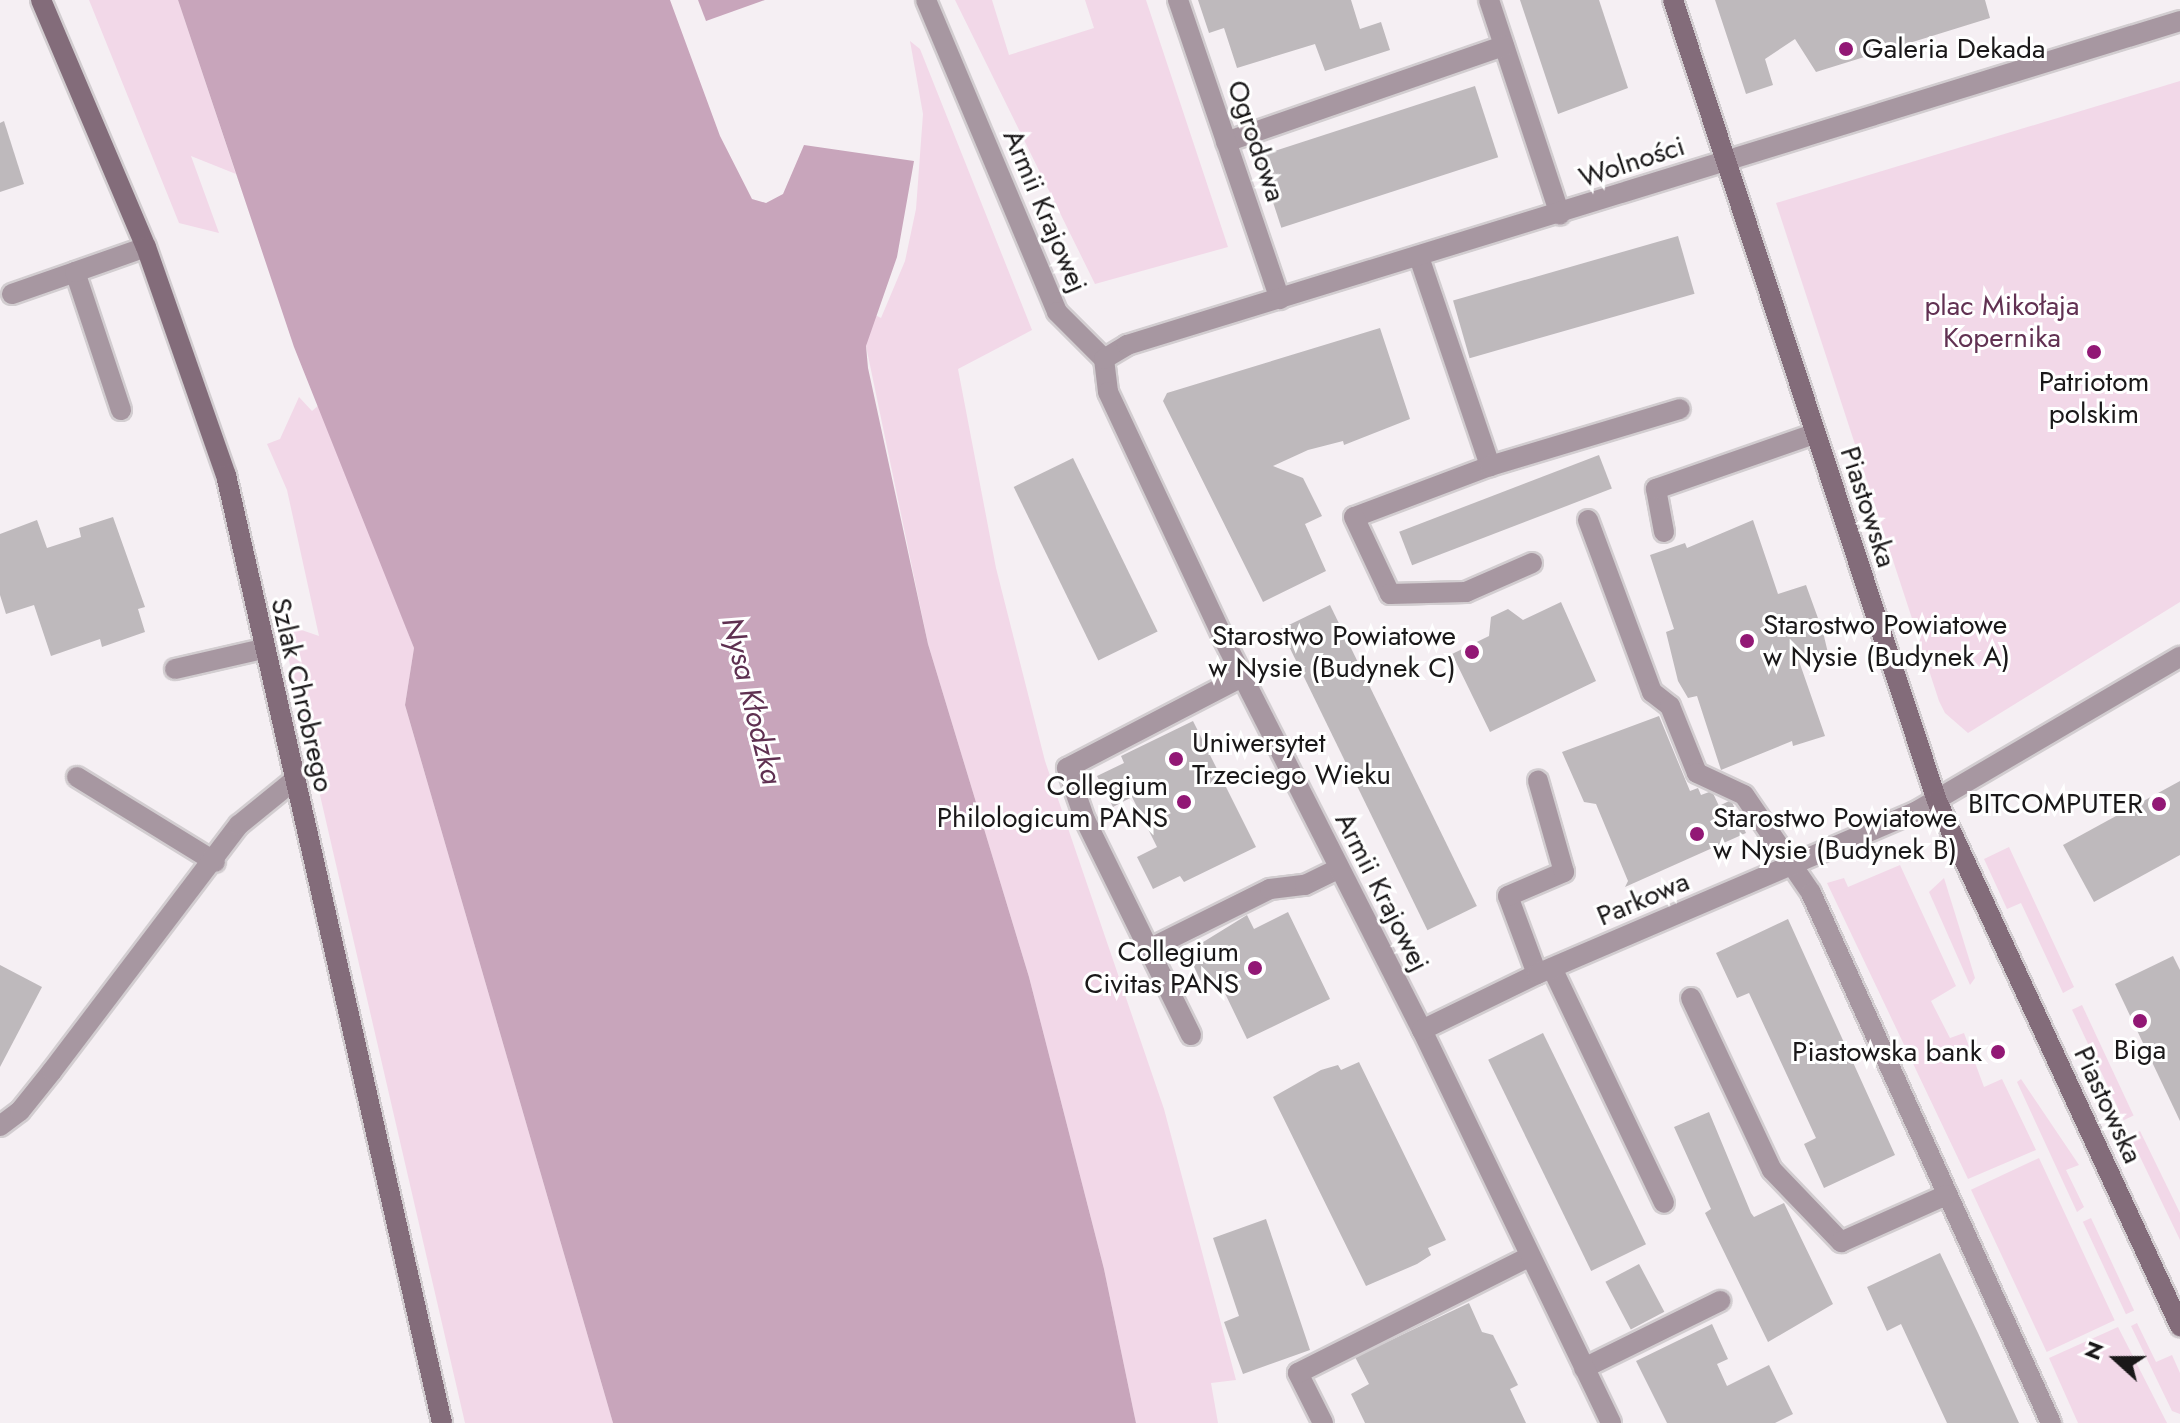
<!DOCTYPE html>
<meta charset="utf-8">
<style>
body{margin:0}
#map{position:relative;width:2180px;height:1423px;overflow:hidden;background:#f5eff3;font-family:Jost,sans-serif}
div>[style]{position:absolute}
.green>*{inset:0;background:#f2d8e8;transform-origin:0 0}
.water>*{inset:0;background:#c8a5bb}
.building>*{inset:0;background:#beb9bc;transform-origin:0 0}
.roads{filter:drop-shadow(2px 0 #d2cdd0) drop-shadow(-2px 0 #d2cdd0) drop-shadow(0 2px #d2cdd0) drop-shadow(0 -2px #d2cdd0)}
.lane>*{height:20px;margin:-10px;padding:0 10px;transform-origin:10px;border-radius:10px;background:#a797a1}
.street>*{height:20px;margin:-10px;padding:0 10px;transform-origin:10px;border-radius:10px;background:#a797a1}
.secondary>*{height:20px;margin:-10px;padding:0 10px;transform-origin:10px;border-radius:10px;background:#836c7a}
.dots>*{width:22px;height:22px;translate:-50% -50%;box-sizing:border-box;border:4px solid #fff;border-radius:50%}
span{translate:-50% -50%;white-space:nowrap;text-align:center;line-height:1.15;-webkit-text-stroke:6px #fff;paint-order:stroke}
.poi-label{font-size:28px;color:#1a1819}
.left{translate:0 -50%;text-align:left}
.right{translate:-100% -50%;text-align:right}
.street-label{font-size:28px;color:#1a1819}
.park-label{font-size:28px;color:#613152}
.water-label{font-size:30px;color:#5f3051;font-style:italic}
.north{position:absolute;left:2076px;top:1319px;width:80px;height:80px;-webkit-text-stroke:6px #fff;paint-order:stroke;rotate:291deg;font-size:22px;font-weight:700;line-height:32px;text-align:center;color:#1a1819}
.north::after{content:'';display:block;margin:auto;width:28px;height:36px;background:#1a1819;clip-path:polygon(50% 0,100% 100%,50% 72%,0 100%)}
</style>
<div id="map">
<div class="green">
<i style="clip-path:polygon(89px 0,178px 0,236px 174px,191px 156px,219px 233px,179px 223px)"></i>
<i style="clip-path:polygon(955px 0,992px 0,1009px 55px,1094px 28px,1085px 0,1146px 0,1228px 247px,1095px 284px)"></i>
<i style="clip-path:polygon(910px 41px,920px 49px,1032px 330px,958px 369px,996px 568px,1045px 761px,1164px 1109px,1236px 1380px,1211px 1383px,1218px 1423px,1136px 1423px,1104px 1269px,1029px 977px,928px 644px,866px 346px,873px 314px,881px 318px,905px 261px,916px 209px,923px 114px)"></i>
<i style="clip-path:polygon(2180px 81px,2180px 602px,1968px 733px,1945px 713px,1939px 701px,1776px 203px)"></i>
<i style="clip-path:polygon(299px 397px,312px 411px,320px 404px,414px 648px,405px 705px,613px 1423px,465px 1423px,289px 661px,290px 626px,319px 636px,287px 490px,267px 444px,280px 439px)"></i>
<i style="clip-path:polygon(2009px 847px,2074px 987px,2063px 993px,2021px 903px,2007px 909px,1984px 859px)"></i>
<i style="clip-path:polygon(1900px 865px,1956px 986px,1931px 1001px,1950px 1038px,1964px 1033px,1984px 1087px,2002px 1079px,2036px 1150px,1968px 1179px,1827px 883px,1844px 878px,1848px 887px)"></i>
<i style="clip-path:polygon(1944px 878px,1975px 978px,1970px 985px,1929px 892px)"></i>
<i style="left:2082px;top:1005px;width:122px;height:11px;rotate:65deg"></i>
<i style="clip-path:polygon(2021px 1079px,2079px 1165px,2066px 1170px,2084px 1207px,2077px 1212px,2017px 1082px)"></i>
<i style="clip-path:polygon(2140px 1131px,2180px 1213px,2180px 1240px,2130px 1136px)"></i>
<i style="left:2039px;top:1158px;width:179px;height:75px;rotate:65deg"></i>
<i style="left:2091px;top:1218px;width:102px;height:9px;rotate:65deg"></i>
<i style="clip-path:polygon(2137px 1323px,2156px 1362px,2172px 1355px,2180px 1373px,2180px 1414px,2172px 1411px,2131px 1326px)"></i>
<i style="clip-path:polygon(2118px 1327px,2167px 1423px,2078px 1423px,2049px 1358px)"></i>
</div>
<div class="water">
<i style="clip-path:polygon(178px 0,670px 0,720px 136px,752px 199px,766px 203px,783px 194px,804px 145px,914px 161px,897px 257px,866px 346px,868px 368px,928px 644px,1029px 977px,1104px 1269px,1136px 1423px,613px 1423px,405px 705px,414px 648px,294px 347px)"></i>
<i style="clip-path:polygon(698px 0,765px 0,706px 21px)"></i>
</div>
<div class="building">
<i style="clip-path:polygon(1198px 0,1351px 0,1360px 29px,1381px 22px,1390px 50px,1325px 71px,1315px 44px,1237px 68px,1224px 28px,1209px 33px)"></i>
<i style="clip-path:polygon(1520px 0,1599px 0,1628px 88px,1558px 114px)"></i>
<i style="clip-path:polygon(1715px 0,1985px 0,1990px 18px,1816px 72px,1795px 39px,1765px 59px,1773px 85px,1746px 94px)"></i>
<i style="left:1475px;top:86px;width:75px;height:228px;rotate:72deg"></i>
<i style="clip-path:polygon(4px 121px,24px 184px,0 192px,0 123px)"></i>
<i style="left:1678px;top:236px;width:60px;height:234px;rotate:74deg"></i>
<i style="clip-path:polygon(1380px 328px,1410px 419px,1344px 445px,1343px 441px,1308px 450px,1273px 466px,1303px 478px,1322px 516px,1305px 524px,1326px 571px,1263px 602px,1163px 401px,1167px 393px)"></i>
<i style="left:1599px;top:455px;width:36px;height:214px;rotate:69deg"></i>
<i style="left:1073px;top:458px;width:193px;height:66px;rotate:64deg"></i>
<i style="clip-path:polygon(113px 517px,145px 607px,138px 609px,145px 632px,102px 647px,100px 639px,51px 656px,34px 605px,6px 614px,0 595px,0 534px,37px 520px,47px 548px,81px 537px,79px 528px)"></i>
<i style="clip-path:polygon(1753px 520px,1778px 594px,1806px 585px,1823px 632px,1828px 653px,1799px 661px,1825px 736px,1793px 746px,1792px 741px,1721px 770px,1697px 696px,1688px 698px,1678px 681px,1666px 632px,1674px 629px,1650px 555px,1685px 543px,1687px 548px)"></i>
<i style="clip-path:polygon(1561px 602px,1596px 681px,1490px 732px,1452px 654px,1489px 636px,1491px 617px,1508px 609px,1523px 620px)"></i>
<i style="left:1330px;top:605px;width:335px;height:55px;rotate:64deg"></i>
<i style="clip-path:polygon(1659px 716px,1690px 791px,1698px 788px,1701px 795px,1712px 791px,1719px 806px,1731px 800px,1746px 833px,1625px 887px,1628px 881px,1596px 804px,1584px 802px,1562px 752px)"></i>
<i style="clip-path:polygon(1193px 721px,1256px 847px,1184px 882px,1180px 876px,1153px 889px,1137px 857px,1157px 847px,1132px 797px,1113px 807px,1097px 776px,1124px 763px,1121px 756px)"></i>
<i style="clip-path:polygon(2180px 781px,2180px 855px,2094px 902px,2063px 845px)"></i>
<i style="clip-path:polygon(1288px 912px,1330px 999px,1247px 1039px,1220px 983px,1205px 990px,1187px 952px,1247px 915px,1254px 929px)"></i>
<i style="clip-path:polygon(1788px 919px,1895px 1155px,1824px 1188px,1804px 1144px,1816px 1138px,1749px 993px,1737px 998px,1716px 953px)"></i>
<i style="clip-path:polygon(2173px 956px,2180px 970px,2180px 1121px,2115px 984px)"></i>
<i style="clip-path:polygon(0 965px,42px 987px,0 1067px)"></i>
<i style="left:1543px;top:1033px;width:235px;height:61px;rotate:64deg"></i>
<i style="clip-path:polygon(1359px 1062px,1446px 1240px,1428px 1248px,1431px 1255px,1417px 1264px,1366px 1286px,1273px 1097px,1321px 1070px,1338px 1065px,1341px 1070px)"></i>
<i style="clip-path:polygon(1709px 1112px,1751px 1213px,1754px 1217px,1784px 1203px,1833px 1304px,1768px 1342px,1705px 1213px,1711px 1209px,1674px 1127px)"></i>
<i style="clip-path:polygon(1266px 1219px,1310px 1350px,1243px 1374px,1224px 1322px,1239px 1316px,1213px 1238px)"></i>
<i style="clip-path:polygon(1940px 1253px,1978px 1333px,2019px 1423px,1947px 1423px,1901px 1324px,1887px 1331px,1867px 1287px)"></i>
<i style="left:1639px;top:1264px;width:54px;height:38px;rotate:62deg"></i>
<i style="clip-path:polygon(1469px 1303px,1482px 1332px,1493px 1335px,1518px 1385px,1510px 1389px,1526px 1423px,1365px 1423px,1351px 1394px,1369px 1384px,1355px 1357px)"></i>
<i style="clip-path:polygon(1712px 1324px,1728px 1359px,1717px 1364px,1727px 1386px,1769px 1365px,1793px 1414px,1775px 1423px,1667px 1423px,1636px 1361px)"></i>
</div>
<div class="roads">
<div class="lane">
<i style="left:1489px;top:0;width:226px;rotate:71.7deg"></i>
<i style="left:1226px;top:142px;width:294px;rotate:-19.1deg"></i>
<i style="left:1419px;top:257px;width:221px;rotate:71.2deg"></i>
<i style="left:1490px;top:466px;width:145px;rotate:159.4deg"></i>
<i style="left:1354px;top:517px;width:85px;rotate:64.9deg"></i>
<i style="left:1390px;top:594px;width:76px;rotate:-1.5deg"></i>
<i style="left:1466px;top:592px;width:72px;rotate:-23.7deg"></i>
<i style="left:12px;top:294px;width:67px;rotate:-19.2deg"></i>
<i style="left:121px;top:410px;width:145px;rotate:-108.4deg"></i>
<i style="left:75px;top:272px;width:75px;rotate:-19.4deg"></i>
<i style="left:1490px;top:466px;width:198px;rotate:-16.7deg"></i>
<i style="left:1588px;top:520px;width:184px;rotate:69.6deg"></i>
<i style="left:1652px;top:692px;width:23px;rotate:38deg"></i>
<i style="left:1670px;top:706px;width:72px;rotate:68.1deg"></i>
<i style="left:1697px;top:773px;width:52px;rotate:25.1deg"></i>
<i style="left:1744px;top:795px;width:119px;rotate:55.6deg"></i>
<i style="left:1811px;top:893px;width:582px;rotate:65.64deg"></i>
<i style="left:1664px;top:532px;width:44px;rotate:-100.5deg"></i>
<i style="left:1656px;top:489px;width:167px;rotate:-19.2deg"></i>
<i style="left:175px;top:669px;width:90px;rotate:-12.8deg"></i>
<i style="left:77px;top:777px;width:162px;rotate:31.6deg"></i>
<i style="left:1149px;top:949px;width:135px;rotate:-26.4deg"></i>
<i style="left:1270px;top:889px;width:35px;rotate:-7deg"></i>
<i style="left:1305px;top:885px;width:37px;rotate:-26deg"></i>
<i style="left:1552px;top:968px;width:260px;rotate:64.5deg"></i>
<i style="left:1537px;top:974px;width:83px;rotate:-110.4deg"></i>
<i style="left:1508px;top:896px;width:61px;rotate:-23.2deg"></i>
<i style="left:1564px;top:872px;width:95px;rotate:-105.9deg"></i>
<i style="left:1691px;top:998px;width:190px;rotate:64.8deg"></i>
<i style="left:1772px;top:1170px;width:100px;rotate:46.2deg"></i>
<i style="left:1841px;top:1242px;width:115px;rotate:-24.1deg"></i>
<i style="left:1191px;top:1035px;width:240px;rotate:-116.2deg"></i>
<i style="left:1085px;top:820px;width:55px;rotate:-109.1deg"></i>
<i style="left:1067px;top:768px;width:197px;rotate:-27.5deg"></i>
<i style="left:0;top:1126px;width:25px;rotate:-37deg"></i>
<i style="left:20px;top:1111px;width:51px;rotate:-51.3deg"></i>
<i style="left:52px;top:1071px;width:309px;rotate:-52.8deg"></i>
<i style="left:239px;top:825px;width:70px;rotate:-39.2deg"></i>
<i style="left:1584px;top:1368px;width:152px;rotate:-26.2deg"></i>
<i style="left:1323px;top:1423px;width:56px;rotate:-116.6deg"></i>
<i style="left:1298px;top:1373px;width:258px;rotate:-26.7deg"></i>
</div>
<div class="street">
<i style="left:926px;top:0;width:338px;rotate:67.2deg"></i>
<i style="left:1057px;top:312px;width:66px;rotate:45deg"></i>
<i style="left:1104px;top:359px;width:33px;rotate:83deg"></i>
<i style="left:1108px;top:392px;width:272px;rotate:64.9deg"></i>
<i style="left:1223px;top:638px;width:440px;rotate:63.1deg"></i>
<i style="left:1422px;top:1030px;width:436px;rotate:64.3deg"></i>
<i style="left:1178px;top:0;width:316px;rotate:71.2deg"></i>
<i style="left:1104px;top:359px;width:27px;rotate:-31deg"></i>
<i style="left:1127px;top:345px;width:1102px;rotate:-17.1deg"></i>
<i style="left:1422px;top:1030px;width:128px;rotate:-26deg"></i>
<i style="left:1537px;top:974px;width:413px;rotate:-23.2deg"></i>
<i style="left:1917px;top:811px;width:305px;rotate:-30.4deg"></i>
</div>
<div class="secondary">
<i style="left:41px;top:0;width:268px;rotate:67deg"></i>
<i style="left:146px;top:247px;width:242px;rotate:70.7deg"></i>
<i style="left:226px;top:475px;width:972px;rotate:77.16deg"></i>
<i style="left:1673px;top:0;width:843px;rotate:71.76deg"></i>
<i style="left:1937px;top:801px;width:579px;rotate:65.16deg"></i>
</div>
</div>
<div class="dots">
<i style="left:1846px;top:49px;background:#921875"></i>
<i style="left:2094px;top:352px;background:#921875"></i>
<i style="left:1747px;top:641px;background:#921875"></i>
<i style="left:1472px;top:652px;background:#921875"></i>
<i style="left:1176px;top:759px;background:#921875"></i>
<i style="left:1184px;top:802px;background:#921875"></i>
<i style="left:2159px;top:804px;background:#921875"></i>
<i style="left:1697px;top:834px;background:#921875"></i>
<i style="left:1255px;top:968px;background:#921875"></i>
<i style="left:2140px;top:1021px;background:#921875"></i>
<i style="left:1998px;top:1052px;background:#921875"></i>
</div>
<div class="poi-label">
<span class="left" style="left:1862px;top:49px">Galeria Dekada</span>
<span style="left:2094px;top:398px">Patriotom<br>polskim</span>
<span class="left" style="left:1763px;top:641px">Starostwo Powiatowe<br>w Nysie (Budynek A)</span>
<span class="right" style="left:1456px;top:652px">Starostwo Powiatowe<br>w Nysie (Budynek C)</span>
<span class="left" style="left:1192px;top:759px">Uniwersytet<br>Trzeciego Wieku</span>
<span class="right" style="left:1168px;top:802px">Collegium<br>Philologicum PANS</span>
<span class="right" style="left:2143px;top:804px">BITCOMPUTER</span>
<span class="left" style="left:1713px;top:834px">Starostwo Powiatowe<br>w Nysie (Budynek B)</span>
<span class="right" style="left:1239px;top:968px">Collegium<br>Civitas PANS</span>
<span style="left:2140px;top:1050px">Biga</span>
<span class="right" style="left:1982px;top:1052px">Piastowska bank</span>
</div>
<div class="street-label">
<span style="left:1256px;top:141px;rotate:71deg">Ogrodowa</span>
<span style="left:1632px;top:162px;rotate:-18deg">Wolności</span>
<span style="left:1045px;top:211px;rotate:67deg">Armii Krajowej</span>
<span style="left:1868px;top:507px;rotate:72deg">Piastowska</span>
<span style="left:302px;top:695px;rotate:77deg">Szlak Chrobrego</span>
<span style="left:1382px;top:892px;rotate:63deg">Armii Krajowej</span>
<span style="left:1643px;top:899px;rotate:-23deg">Parkowa</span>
<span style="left:2108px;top:1105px;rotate:65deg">Piastowska</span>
</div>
<div class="park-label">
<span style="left:2002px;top:322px">plac Mikołaja<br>Kopernika</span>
</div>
<div class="water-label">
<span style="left:752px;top:701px;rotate:76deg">Nysa Kłodzka</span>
</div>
<div class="north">N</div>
</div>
